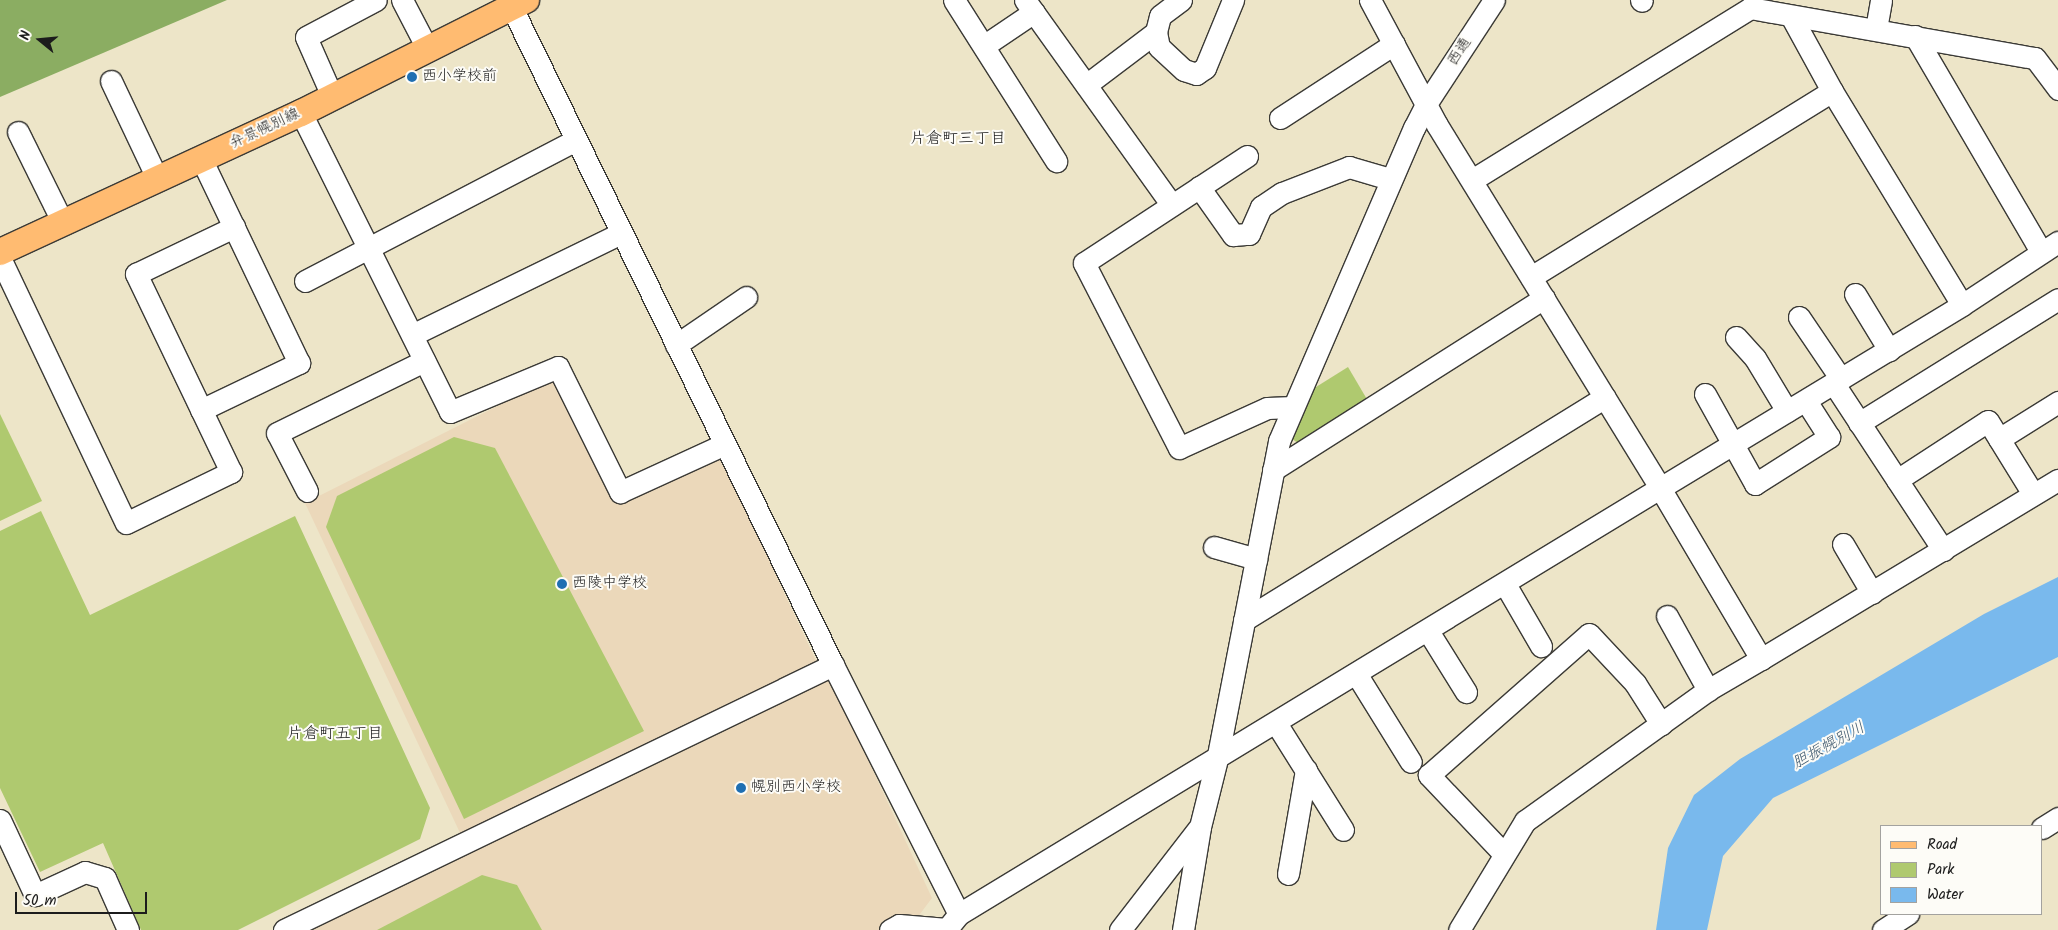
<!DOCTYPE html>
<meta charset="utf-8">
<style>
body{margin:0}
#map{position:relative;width:2058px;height:930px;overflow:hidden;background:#ede5c8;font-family:Kalam,"Klee One",sans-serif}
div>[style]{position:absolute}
.built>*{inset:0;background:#ebd8ba}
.green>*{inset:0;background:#afc96f}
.forest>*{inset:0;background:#8bad62}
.water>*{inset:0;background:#79b9ed}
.roads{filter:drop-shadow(1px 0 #3b3a36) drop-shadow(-1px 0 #3b3a36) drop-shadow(0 1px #3b3a36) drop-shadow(0 -1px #3b3a36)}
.minor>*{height:21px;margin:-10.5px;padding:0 10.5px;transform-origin:10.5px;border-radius:10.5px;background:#fff}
.major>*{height:26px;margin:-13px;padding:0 13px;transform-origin:13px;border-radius:13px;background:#ffbb71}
.dots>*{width:14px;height:14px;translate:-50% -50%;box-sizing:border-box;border:2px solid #fdfcf7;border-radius:50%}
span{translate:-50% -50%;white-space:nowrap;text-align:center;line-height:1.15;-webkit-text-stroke:4px #fdfcf7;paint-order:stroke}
.street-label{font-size:15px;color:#1c1c1c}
.poi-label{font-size:15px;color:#1c1c1c}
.left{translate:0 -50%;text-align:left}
.neighbourhood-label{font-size:16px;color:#1c1c1c}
.water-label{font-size:16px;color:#415b70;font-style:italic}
.legend{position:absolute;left:1880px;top:825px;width:162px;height:90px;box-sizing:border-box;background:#fdfcf7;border:1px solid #a3a29f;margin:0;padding:6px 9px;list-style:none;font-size:15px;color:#1c1c1c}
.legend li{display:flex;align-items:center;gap:10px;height:25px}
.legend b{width:25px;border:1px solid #a3a29f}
.north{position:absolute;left:15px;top:15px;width:50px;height:50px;-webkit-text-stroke:4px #fdfcf7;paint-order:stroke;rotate:287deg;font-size:14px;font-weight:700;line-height:20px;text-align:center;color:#1c1c1c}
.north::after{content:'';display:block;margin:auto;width:18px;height:22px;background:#1c1c1c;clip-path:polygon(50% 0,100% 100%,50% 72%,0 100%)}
.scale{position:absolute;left:15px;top:892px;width:132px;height:22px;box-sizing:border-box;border:2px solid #1c1c1c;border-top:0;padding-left:6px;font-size:15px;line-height:18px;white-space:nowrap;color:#1c1c1c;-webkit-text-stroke:4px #fdfcf7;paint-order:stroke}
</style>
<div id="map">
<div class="built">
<i style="clip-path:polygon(553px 378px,620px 505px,719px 453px,817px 663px,461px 835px,305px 503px)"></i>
<i style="clip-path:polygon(830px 678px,932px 898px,908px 930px,307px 930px)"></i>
</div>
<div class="green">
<i style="clip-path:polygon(1348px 367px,1368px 401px,1298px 443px,1292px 439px,1308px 392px)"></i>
<i style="clip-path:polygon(0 414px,42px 501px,0 521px)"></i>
<i style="clip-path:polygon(454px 437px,495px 448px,644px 731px,464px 819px,326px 527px,337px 496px)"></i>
<i style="clip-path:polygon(41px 511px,90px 615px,295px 516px,430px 808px,420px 839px,238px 930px,141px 930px,103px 843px,40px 872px,0 788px,0 531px)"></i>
<i style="clip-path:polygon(482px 875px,517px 885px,542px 930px,377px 930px)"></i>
</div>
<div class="forest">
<i style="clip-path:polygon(0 0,227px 0,0 97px)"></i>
</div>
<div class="water">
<i style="clip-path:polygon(2058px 577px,2058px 657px,1773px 798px,1723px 856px,1707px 930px,1656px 930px,1668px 848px,1694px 795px,1740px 759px,1984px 614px)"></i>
</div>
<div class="roads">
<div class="minor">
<i style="left:402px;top:0;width:54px;rotate:62.5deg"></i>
<i style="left:954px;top:0;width:191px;rotate:57.6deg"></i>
<i style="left:1025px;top:0;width:252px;rotate:54.4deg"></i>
<i style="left:1181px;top:0;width:26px;rotate:143deg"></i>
<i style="left:1160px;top:16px;width:16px;rotate:104deg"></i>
<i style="left:1156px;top:32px;width:15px;rotate:79deg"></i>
<i style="left:1159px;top:47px;width:34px;rotate:43deg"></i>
<i style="left:1184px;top:70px;width:13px;rotate:18deg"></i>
<i style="left:1196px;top:74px;width:11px;rotate:-34deg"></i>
<i style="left:1205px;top:68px;width:74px;rotate:-67.6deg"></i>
<i style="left:1370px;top:0;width:142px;rotate:61.8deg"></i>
<i style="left:1437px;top:125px;width:426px;rotate:58.4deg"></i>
<i style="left:1660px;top:488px;width:353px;rotate:-31.2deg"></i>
<i style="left:1962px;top:305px;width:115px;rotate:-33.3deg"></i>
<i style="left:1641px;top:0;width:1px;rotate:45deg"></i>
<i style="left:512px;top:8px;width:731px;rotate:63.96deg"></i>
<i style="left:833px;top:665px;width:279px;rotate:63.2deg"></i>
<i style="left:1791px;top:16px;width:85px;rotate:61.3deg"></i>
<i style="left:1832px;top:91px;width:250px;rotate:58.7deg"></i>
<i style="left:1876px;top:29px;width:29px;rotate:-80deg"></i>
<i style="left:1915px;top:36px;width:250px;rotate:59.7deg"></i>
<i style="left:985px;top:45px;width:59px;rotate:-34deg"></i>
<i style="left:111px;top:81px;width:107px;rotate:64.6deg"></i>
<i style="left:1086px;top:85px;width:88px;rotate:-37.1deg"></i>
<i style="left:332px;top:96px;width:64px;rotate:-113.8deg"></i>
<i style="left:306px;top:37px;width:79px;rotate:-27.9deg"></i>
<i style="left:301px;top:113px;width:334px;rotate:63.5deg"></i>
<i style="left:450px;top:412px;width:117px;rotate:-22.6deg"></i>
<i style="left:558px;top:367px;width:140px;rotate:63.6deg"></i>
<i style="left:620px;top:492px;width:115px;rotate:-24.6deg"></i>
<i style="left:1280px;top:118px;width:136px;rotate:-33deg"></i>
<i style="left:18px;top:132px;width:102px;rotate:63.7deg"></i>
<i style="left:1247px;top:156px;width:195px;rotate:146.7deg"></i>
<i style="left:1084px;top:263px;width:208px;rotate:62.8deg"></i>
<i style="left:1179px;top:448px;width:97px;rotate:-24.4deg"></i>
<i style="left:1267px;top:408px;width:26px;rotate:-2deg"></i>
<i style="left:1472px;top:180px;width:327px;rotate:-31.7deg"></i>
<i style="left:1750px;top:8px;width:289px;rotate:10deg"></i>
<i style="left:2035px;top:58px;width:39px;rotate:53deg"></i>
<i style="left:1199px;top:187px;width:59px;rotate:54.7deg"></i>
<i style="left:1233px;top:235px;width:16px;rotate:-4deg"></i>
<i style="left:1249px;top:234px;width:30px;rotate:-66deg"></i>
<i style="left:1261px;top:207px;width:25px;rotate:-34deg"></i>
<i style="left:1282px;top:193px;width:72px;rotate:-21.2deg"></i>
<i style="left:1349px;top:167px;width:43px;rotate:16.3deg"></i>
<i style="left:0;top:258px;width:293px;rotate:64.6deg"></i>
<i style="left:126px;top:523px;width:117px;rotate:-25.9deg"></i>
<i style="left:231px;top:472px;width:220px;rotate:-115.6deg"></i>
<i style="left:136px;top:274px;width:109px;rotate:-25.6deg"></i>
<i style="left:1531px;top:277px;width:354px;rotate:-31.7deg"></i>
<i style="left:305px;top:281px;width:305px;rotate:-27.5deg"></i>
<i style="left:1855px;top:294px;width:66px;rotate:58.7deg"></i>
<i style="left:1799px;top:317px;width:75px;rotate:55.9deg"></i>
<i style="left:412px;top:335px;width:233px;rotate:-26deg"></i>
<i style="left:1736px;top:337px;width:28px;rotate:48deg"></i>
<i style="left:1755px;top:358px;width:62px;rotate:58.9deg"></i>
<i style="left:676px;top:345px;width:85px;rotate:-34.4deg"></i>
<i style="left:1834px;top:384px;width:199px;rotate:56.7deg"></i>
<i style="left:1705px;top:394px;width:103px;rotate:60.9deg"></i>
<i style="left:1755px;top:484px;width:88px;rotate:-32.4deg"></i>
<i style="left:1829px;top:437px;width:43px;rotate:-122.6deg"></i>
<i style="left:201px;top:410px;width:109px;rotate:-25.6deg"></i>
<i style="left:299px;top:363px;width:227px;rotate:-115.6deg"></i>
<i style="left:1859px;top:423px;width:234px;rotate:-31.9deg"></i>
<i style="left:1999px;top:439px;width:70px;rotate:-32.1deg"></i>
<i style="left:1273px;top:470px;width:321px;rotate:-32.4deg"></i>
<i style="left:1897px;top:480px;width:108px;rotate:-33deg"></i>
<i style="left:1988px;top:421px;width:86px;rotate:58.3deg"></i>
<i style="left:307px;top:491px;width:65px;rotate:-117.3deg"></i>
<i style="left:277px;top:433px;width:164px;rotate:-26.1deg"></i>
<i style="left:1843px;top:544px;width:57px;rotate:59.4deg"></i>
<i style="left:1214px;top:547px;width:44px;rotate:15.9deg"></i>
<i style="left:1505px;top:584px;width:72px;rotate:59.9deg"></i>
<i style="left:1667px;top:616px;width:85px;rotate:61deg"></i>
<i style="left:1244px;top:620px;width:424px;rotate:-31.7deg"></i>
<i style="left:1428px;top:631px;width:72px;rotate:58.1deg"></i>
<i style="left:1761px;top:659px;width:347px;rotate:-31.1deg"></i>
<i style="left:1357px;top:675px;width:102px;rotate:58.2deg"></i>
<i style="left:1276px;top:723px;width:126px;rotate:57.9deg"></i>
<i style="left:0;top:820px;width:83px;rotate:65deg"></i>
<i style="left:35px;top:895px;width:55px;rotate:-24.7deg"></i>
<i style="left:85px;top:872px;width:21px;rotate:17deg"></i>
<i style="left:105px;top:878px;width:57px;rotate:66.1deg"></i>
<i style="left:2042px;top:828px;width:19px;rotate:-32deg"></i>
<i style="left:1503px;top:853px;width:108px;rotate:-133.5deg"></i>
<i style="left:1429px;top:775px;width:213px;rotate:-41.4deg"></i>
<i style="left:1589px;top:634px;width:67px;rotate:46.8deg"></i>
<i style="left:1635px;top:683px;width:49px;rotate:57.6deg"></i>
<i style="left:1288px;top:874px;width:106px;rotate:-80.2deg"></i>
<i style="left:284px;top:930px;width:610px;rotate:-25.77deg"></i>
<i style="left:890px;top:930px;width:10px;rotate:-29deg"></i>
<i style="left:899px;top:925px;width:48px;rotate:4.8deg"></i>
<i style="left:946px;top:930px;width:21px;rotate:-51deg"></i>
<i style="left:959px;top:914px;width:820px;rotate:-31.29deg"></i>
<i style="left:1660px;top:488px;width:199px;rotate:59.4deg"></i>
<i style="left:1761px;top:659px;width:61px;rotate:149.7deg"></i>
<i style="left:1708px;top:690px;width:225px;rotate:144.4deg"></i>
<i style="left:1525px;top:821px;width:127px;rotate:121.2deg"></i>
<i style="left:1120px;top:930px;width:128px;rotate:-52.3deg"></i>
<i style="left:1183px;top:930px;width:104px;rotate:-80.6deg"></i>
<i style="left:1200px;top:827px;width:74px;rotate:-76deg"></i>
<i style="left:1218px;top:755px;width:320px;rotate:-79deg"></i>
<i style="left:1279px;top:441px;width:341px;rotate:-66.7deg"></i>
<i style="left:1414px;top:128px;width:27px;rotate:-63deg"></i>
<i style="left:1426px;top:104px;width:124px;rotate:-56.8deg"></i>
<i style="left:1883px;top:930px;width:30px;rotate:-33deg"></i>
</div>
<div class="major">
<i style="left:0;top:252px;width:332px;rotate:-24.8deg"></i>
<i style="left:301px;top:113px;width:252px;rotate:-26.7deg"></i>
</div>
</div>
<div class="dots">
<i style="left:412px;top:77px;background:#1f6fb2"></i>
<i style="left:562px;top:584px;background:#1f6fb2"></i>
<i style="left:741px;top:788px;background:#1f6fb2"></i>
</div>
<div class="street-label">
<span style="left:1460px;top:52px;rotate:-57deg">西通</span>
<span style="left:265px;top:129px;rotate:-25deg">弁景幌別線</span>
</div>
<div class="poi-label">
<span class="left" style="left:422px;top:77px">西小学校前</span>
<span class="left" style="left:572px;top:584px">西陵中学校</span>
<span class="left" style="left:751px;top:788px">幌別西小学校</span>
</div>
<div class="neighbourhood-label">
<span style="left:958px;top:139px">片倉町三丁目</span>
<span style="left:335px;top:734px">片倉町五丁目</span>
</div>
<div class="water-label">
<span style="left:1829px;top:746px;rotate:-29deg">胆振幌別川</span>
</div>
<ul class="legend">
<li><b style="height:6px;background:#ffbb71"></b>Road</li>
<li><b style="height:14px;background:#afc96f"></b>Park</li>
<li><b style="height:14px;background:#79b9ed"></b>Water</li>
</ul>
<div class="north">N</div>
<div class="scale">50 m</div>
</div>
